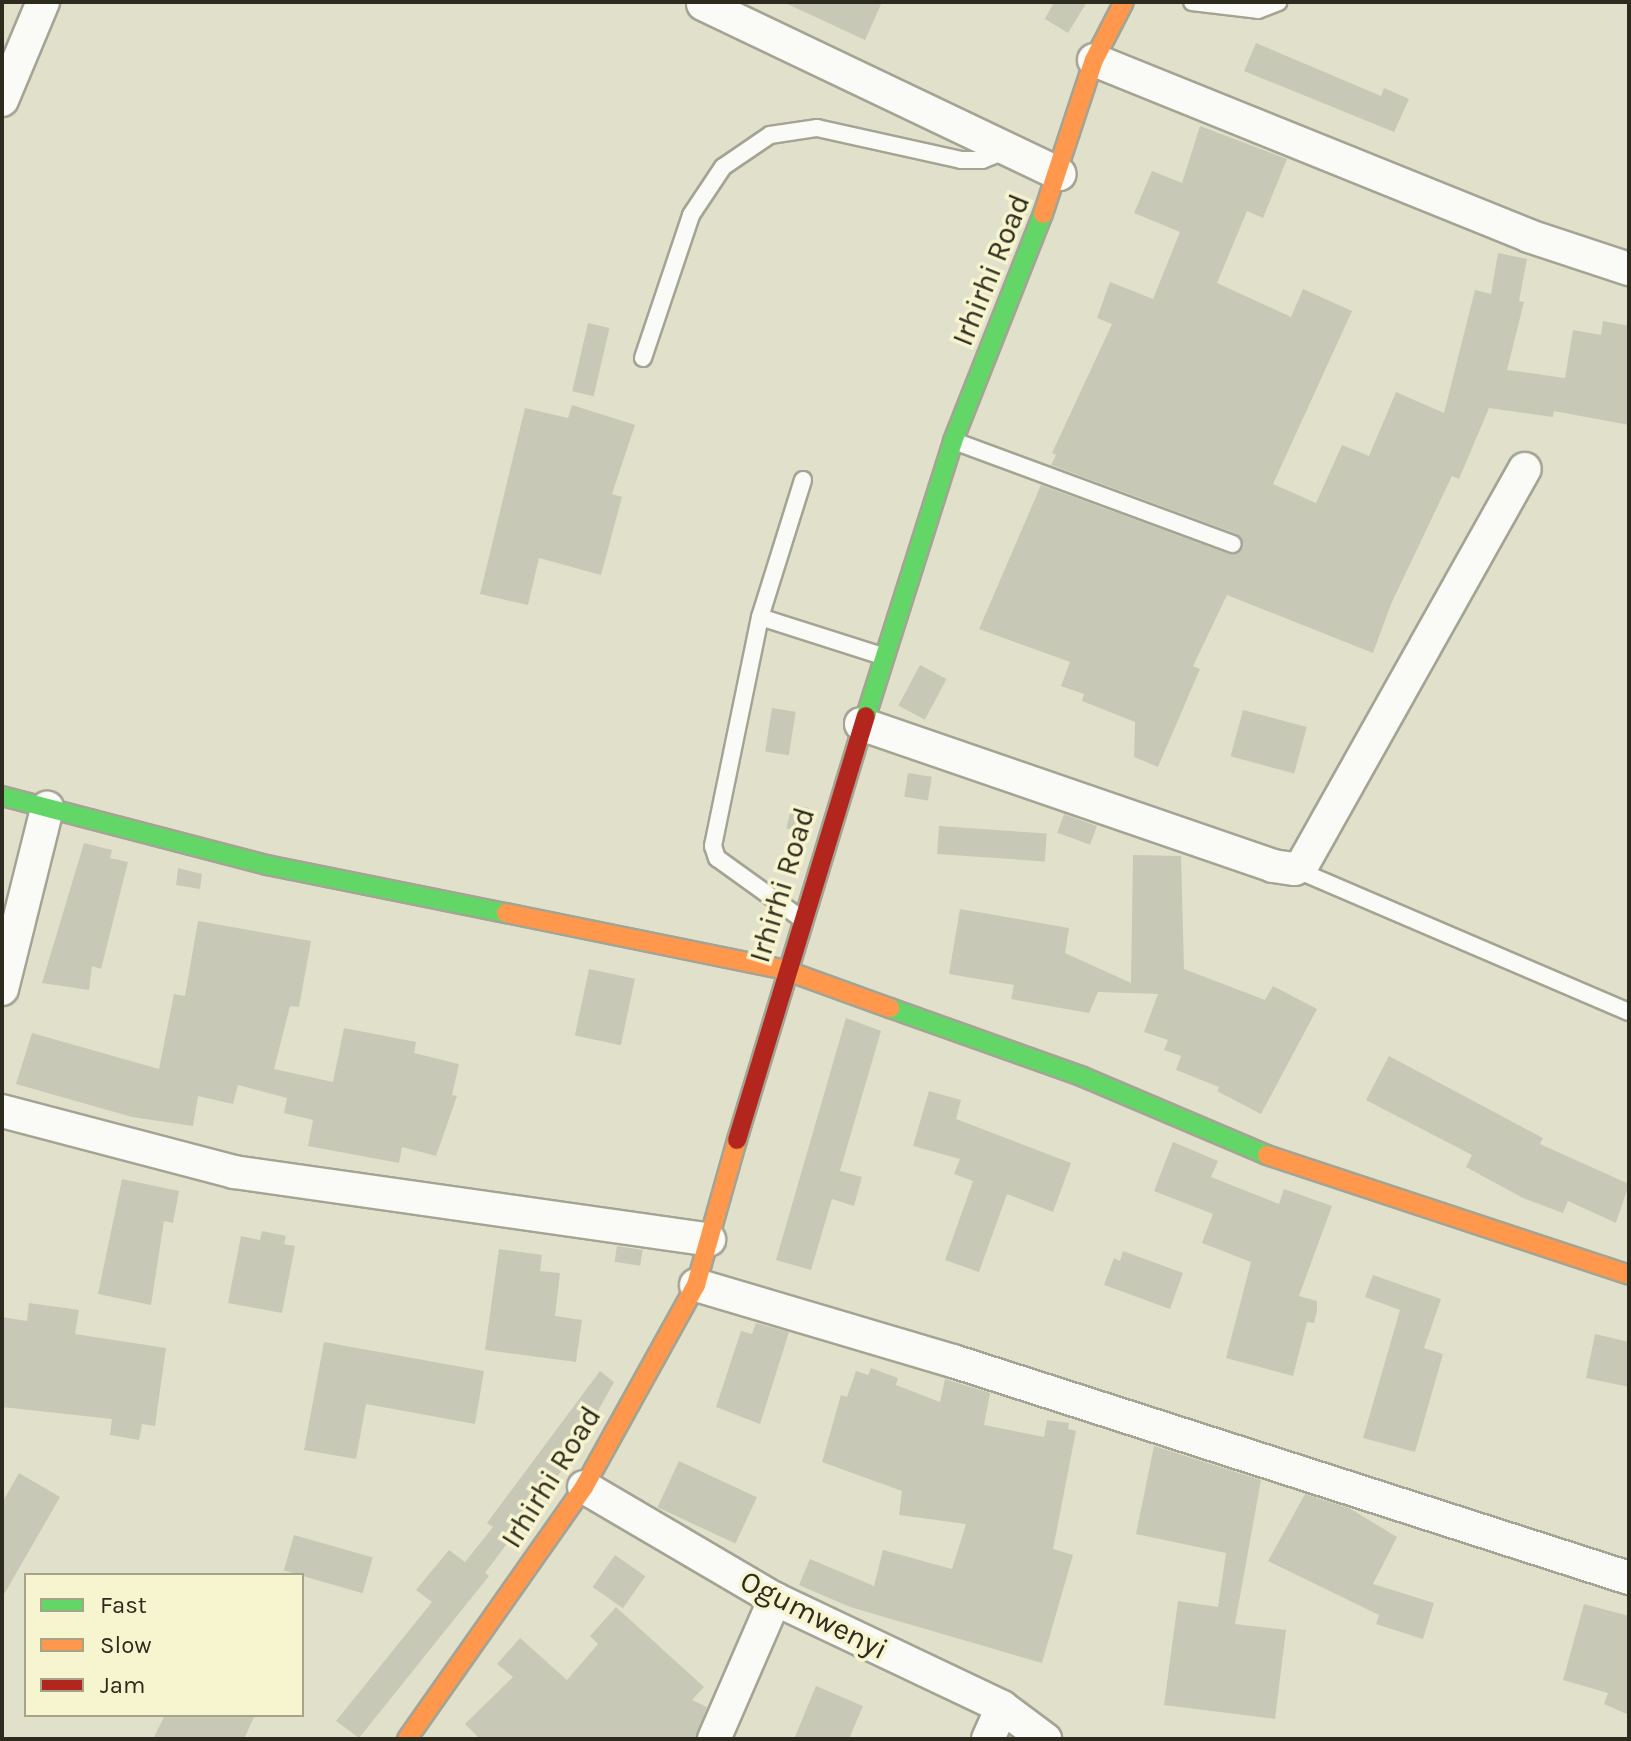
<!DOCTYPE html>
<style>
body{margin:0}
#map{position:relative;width:1631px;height:1741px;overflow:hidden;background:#e1e0cb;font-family:Karla,sans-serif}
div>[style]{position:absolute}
.building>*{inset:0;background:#c8c8b7;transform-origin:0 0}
.roads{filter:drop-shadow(2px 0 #a4a494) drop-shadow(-2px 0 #a4a494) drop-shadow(0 2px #a4a494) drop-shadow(0 -2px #a4a494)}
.lane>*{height:16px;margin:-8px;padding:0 8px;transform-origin:8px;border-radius:8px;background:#fafaf7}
.street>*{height:32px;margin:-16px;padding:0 16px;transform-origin:16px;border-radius:16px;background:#fafaf7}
.fast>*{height:18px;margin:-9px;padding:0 9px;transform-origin:9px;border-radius:9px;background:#63d668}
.slow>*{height:18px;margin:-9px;padding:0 9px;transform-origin:9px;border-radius:9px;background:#ff974d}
.jam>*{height:18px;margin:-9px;padding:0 9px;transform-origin:9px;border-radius:9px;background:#b3261e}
span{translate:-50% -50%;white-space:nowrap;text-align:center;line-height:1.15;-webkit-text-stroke:7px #f7f5cf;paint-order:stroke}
.street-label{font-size:30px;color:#2c2b1d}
.frame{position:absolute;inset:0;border:4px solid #2c2b1d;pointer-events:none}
.legend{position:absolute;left:24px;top:1573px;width:280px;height:144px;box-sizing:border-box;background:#f7f5cf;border:2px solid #a6a488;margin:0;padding:10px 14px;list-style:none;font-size:24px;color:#2c2b1d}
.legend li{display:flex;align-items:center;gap:16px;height:40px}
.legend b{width:40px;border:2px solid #a6a488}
</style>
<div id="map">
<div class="building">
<i style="clip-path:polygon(783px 2px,882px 2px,865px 40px)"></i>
<i style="clip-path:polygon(1054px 2px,1087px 2px,1068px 33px,1045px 19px)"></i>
<i style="clip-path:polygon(1256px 43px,1381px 96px,1384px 88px,1409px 99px,1394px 132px,1244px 71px)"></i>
<i style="clip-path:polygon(1200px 126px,1287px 159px,1263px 218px,1247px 211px,1217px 283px,1291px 317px,1303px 289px,1352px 311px,1273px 484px,1316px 503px,1342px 445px,1369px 456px,1396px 392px,1444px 413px,1475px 290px,1491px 294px,1498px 253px,1527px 259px,1519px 301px,1524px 302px,1507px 370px,1565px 378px,1573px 330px,1601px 335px,1603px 321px,1629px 326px,1629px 425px,1554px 411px,1553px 417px,1489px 408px,1459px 479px,1452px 476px,1391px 604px,1373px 653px,1227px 595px,1193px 666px,1200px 669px,1158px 767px,1134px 757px,1135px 722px,1082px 701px,1084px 694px,1061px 686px,1070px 662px,979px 629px,1041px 485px,1229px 554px,1243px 548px,1237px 534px,1051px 465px,1056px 455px,1052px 453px,1112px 324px,1097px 318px,1110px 282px,1153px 299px,1180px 232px,1134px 213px,1152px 171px,1182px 183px)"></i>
<i style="left:588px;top:323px;width:22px;height:70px;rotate:13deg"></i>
<i style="clip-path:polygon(572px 405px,635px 425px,612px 494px,622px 497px,601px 575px,539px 558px,528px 605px,480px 594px,525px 408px,568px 418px)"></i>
<i style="left:920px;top:665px;width:30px;height:46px;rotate:28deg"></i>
<i style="left:772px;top:708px;width:24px;height:44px;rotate:9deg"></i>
<i style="left:1243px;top:710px;width:66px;height:48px;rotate:15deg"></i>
<i style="left:908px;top:773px;width:24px;height:24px;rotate:9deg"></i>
<i style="left:792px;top:804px;width:18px;height:25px;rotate:13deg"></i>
<i style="left:1064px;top:814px;width:35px;height:20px;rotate:20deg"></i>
<i style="left:939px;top:826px;width:108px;height:28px;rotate:4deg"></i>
<i style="clip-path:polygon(84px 843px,112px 850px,110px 858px,128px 862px,101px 969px,92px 966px,89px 990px,42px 983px)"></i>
<i style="clip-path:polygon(1133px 855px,1181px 856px,1184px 969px,1265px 1000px,1273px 986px,1317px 1009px,1261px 1114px,1217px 1091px,1219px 1087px,1176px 1070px,1181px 1056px,1164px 1050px,1168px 1040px,1144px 1032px,1158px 994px,1098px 992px,1089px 1013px,1011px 999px,1014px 985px,949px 974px,960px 909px,1069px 928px,1065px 953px,1131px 983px)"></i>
<i style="clip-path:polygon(178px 868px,202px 874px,200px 889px,176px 885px)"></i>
<i style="clip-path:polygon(198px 921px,311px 941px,299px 1007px,290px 1006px,274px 1069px,333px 1082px,344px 1028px,416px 1042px,414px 1053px,459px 1064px,452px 1095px,457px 1096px,436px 1156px,402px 1147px,399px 1163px,308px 1146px,313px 1120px,284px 1113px,287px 1098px,238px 1085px,233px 1104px,198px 1096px,193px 1126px,132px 1117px,16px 1084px,32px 1033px,159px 1069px,174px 994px,185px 996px)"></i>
<i style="left:589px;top:969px;width:47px;height:68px;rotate:12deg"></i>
<i style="clip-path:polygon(846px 1018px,881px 1031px,840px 1171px,862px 1177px,854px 1206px,832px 1199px,811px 1270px,776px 1260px)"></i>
<i style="clip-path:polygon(1389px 1056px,1543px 1138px,1540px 1144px,1629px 1184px,1616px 1223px,1568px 1201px,1563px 1213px,1523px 1198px,1466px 1167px,1472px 1155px,1366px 1100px)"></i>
<i style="clip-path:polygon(929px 1091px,961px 1100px,956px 1119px,1071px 1163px,1053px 1212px,1007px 1194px,979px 1272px,945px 1260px,973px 1181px,954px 1174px,960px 1159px,913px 1146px)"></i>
<i style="clip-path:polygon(1173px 1142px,1218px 1161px,1211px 1177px,1279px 1204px,1284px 1189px,1332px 1206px,1299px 1296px,1317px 1301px,1317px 1311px,1314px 1323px,1307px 1322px,1293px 1376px,1226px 1358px,1251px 1262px,1202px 1243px,1213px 1214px,1154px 1191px)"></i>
<i style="clip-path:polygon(122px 1179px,179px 1191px,173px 1223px,164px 1221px,151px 1305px,98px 1294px)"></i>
<i style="clip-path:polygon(262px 1231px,286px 1236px,284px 1244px,295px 1246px,282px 1313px,228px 1303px,241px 1236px,260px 1240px)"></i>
<i style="left:617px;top:1246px;width:26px;height:16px;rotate:9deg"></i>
<i style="clip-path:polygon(499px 1249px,542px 1255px,540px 1271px,560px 1273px,555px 1316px,582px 1320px,576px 1362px,485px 1350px)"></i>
<i style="clip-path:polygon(1123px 1251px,1183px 1273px,1170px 1309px,1104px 1285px,1114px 1258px,1120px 1261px)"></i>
<i style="clip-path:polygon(1373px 1275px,1441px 1299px,1424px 1348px,1443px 1354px,1415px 1452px,1363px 1438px,1400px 1310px,1365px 1297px)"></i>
<i style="clip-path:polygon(29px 1303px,79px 1310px,75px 1334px,166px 1348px,155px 1426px,142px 1424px,139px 1440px,110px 1435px,112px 1419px,2px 1407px,2px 1317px,27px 1321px)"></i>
<i style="clip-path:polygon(756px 1323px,789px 1332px,760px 1424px,716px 1407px,741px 1331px,752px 1334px)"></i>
<i style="clip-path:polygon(1595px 1334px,1629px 1342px,1629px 1387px,1586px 1378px)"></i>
<i style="clip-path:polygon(324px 1342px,484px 1371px,475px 1424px,366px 1404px,356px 1459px,304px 1450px)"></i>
<i style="clip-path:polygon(871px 1368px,898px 1378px,896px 1385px,940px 1402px,945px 1379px,990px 1393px,984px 1425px,1044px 1437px,1047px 1420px,1069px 1423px,1068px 1429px,1076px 1431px,1053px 1549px,1073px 1555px,1042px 1663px,850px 1607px,799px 1585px,810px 1559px,874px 1586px,883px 1550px,952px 1569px,966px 1524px,899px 1515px,902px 1491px,822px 1462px,841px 1395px,847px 1397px,856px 1371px,868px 1375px)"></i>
<i style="clip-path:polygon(600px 1371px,614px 1382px,574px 1454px,485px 1573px,489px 1576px,359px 1738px,336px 1721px,432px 1602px,416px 1590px,449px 1550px,465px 1562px,493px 1527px,487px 1523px)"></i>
<i style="clip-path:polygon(1154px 1446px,1261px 1480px,1235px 1624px,1286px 1630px,1275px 1719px,1164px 1705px,1178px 1601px,1218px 1607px,1226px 1553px,1136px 1534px)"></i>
<i style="left:679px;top:1461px;width:86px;height:51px;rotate:25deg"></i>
<i style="clip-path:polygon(19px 1473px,60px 1497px,2px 1598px,2px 1503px)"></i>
<i style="clip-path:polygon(1305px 1494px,1349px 1508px,1397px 1537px,1373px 1584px,1434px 1603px,1423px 1639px,1376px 1624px,1379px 1615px,1268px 1561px)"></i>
<i style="left:294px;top:1535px;width:82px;height:37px;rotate:16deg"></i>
<i style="left:615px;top:1555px;width:37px;height:39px;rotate:35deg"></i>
<i style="clip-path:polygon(1584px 1604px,1629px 1616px,1629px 1715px,1604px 1704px,1608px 1693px,1563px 1680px)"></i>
<i style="clip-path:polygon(616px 1607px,704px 1687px,692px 1700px,707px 1707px,695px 1739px,480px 1739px,465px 1724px,513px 1677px,497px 1664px,520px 1638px,567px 1680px,598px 1644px,590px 1636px)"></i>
<i style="clip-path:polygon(816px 1686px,863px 1706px,849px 1739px,794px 1739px)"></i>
<i style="clip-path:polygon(165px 1715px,255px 1715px,244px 1739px,153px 1739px)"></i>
</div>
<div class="roads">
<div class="lane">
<i style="left:1192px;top:2px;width:66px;rotate:6.9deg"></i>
<i style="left:1258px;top:10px;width:22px;rotate:-21deg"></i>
<i style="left:643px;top:358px;width:151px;rotate:-71.4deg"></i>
<i style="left:691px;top:215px;width:58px;rotate:-56.3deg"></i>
<i style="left:723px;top:167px;width:57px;rotate:-34.2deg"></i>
<i style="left:770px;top:135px;width:48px;rotate:-8.5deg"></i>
<i style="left:817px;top:128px;width:148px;rotate:12.5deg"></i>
<i style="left:961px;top:160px;width:21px"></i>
<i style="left:982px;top:160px;width:24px;rotate:-22deg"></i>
<i style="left:954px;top:441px;width:297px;rotate:20.3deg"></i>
<i style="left:803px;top:480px;width:144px;rotate:107.4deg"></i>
<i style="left:760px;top:617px;width:128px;rotate:17.7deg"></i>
<i style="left:760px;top:617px;width:234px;rotate:101.6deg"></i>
<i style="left:713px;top:846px;width:13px;rotate:72deg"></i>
<i style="left:717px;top:858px;width:101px;rotate:35.7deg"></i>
<i style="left:1295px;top:869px;width:363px;rotate:23.2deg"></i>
</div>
<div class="street">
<i style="left:703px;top:4px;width:395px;rotate:25.5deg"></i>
<i style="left:1094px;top:60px;width:469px;rotate:22deg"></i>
<i style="left:1529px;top:236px;width:105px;rotate:18.3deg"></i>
<i style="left:2px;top:100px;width:106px;rotate:-67.3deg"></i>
<i style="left:861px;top:724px;width:436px;rotate:19deg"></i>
<i style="left:1273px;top:866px;width:22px;rotate:8deg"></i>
<i style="left:1295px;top:869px;width:9px;rotate:-32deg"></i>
<i style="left:1303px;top:864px;width:453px;rotate:-60.7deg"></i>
<i style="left:2px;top:989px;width:187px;rotate:-76deg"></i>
<i style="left:2px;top:1111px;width:240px;rotate:14.7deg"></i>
<i style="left:234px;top:1172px;width:480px;rotate:8.1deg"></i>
<i style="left:696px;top:1285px;width:268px;rotate:16.5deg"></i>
<i style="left:953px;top:1361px;width:710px;rotate:17.8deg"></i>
<i style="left:584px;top:1487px;width:221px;rotate:30.4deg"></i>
<i style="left:775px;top:1599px;width:251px;rotate:25.4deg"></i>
<i style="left:1002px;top:1707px;width:54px;rotate:36.7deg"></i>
<i style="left:714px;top:1739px;width:153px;rotate:-66.5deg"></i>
<i style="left:988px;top:1739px;width:35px;rotate:-66deg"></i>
</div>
<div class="fast">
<i style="left:866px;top:716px;width:288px;rotate:-72.4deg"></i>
<i style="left:953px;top:441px;width:244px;rotate:-68.4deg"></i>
<i style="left:2px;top:796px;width:274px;rotate:14.6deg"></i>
<i style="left:267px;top:865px;width:244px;rotate:11.4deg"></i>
<i style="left:890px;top:1008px;width:203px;rotate:19.6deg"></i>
<i style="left:1081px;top:1076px;width:202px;rotate:23deg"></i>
</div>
<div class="slow">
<i style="left:1043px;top:214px;width:162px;rotate:-71.7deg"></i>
<i style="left:1094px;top:60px;width:65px;rotate:-62.7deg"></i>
<i style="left:506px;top:913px;width:285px;rotate:11.5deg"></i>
<i style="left:785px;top:970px;width:112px;rotate:19.9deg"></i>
<i style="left:1267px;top:1155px;width:381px;rotate:18.3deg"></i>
<i style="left:407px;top:1739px;width:308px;rotate:-54.9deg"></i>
<i style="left:584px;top:1487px;width:231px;rotate:-61deg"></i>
<i style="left:696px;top:1285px;width:151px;rotate:-74.2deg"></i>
</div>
<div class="jam">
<i style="left:737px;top:1140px;width:443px;rotate:-73.1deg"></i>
</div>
</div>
<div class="street-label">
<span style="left:991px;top:270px;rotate:-68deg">Irhirhi Road</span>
<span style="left:782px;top:885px;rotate:-73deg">Irhirhi Road</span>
<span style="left:551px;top:1477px;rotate:-58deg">Irhirhi Road</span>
<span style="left:814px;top:1615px;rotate:27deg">Ogumwenyi</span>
</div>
<div class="frame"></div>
<ul class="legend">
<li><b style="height:10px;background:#63d668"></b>Fast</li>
<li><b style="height:10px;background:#ff974d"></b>Slow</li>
<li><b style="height:10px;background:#b3261e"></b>Jam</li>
</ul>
</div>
